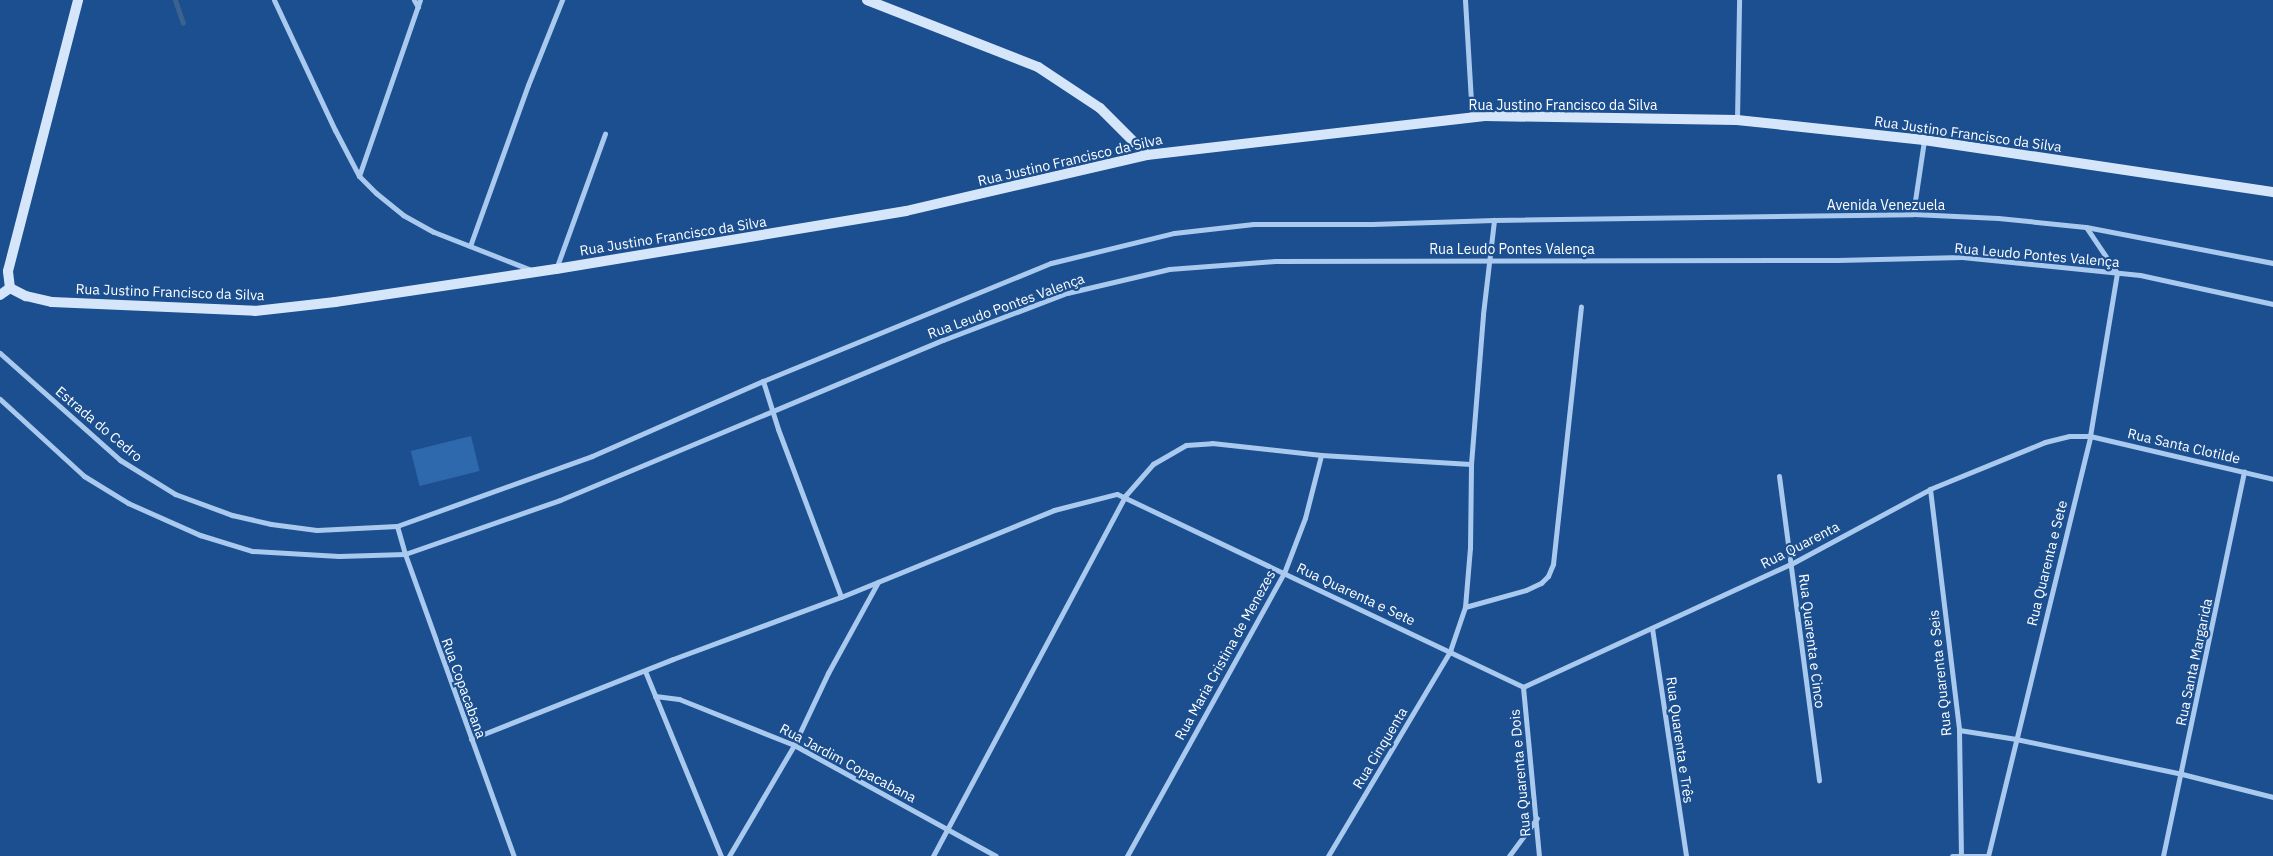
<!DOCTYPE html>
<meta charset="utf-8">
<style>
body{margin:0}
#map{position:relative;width:2273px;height:856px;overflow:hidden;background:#1b4f8f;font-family:"IBM Plex Sans",sans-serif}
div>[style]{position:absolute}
.green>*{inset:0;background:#2e69ad;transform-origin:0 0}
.stream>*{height:5px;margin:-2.5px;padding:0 2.5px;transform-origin:2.5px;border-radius:2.5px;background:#3c6290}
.street>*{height:5px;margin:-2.5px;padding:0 2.5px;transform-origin:2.5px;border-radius:2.5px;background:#a9c9ee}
.secondary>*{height:10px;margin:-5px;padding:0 5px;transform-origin:5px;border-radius:5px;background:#d6e6fa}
span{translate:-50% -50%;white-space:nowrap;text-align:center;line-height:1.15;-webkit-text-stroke:4.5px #1b4f8f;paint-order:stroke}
.street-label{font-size:14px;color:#fff}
</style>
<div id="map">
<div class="green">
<i style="left:471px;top:436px;width:36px;height:62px;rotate:76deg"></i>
</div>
<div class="stream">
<i style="left:175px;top:0;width:24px;rotate:71deg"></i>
</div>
<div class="street">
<i style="left:274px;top:0;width:144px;rotate:64.9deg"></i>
<i style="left:335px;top:130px;width:52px;rotate:62.4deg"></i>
<i style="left:359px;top:176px;width:24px;rotate:45deg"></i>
<i style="left:376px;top:193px;width:35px;rotate:39deg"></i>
<i style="left:403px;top:215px;width:35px;rotate:29deg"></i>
<i style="left:434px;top:232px;width:104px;rotate:21.4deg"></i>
<i style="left:414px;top:0;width:8px;rotate:60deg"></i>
<i style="left:1465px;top:0;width:117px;rotate:86.6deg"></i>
<i style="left:1737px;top:120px;width:120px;rotate:-89deg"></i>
<i style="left:359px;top:176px;width:186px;rotate:-70.9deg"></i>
<i style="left:1913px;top:214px;width:75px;rotate:-81.5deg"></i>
<i style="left:470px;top:246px;width:171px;rotate:-70.2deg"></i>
<i style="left:528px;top:85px;width:92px;rotate:-68.2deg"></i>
<i style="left:556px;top:269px;width:144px;rotate:-70.1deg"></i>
<i style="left:0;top:353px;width:161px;rotate:41.7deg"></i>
<i style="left:120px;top:460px;width:65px;rotate:31.7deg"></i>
<i style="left:175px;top:494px;width:61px;rotate:20.2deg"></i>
<i style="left:232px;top:515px;width:40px;rotate:13deg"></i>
<i style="left:271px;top:524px;width:46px;rotate:7.4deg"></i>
<i style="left:317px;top:530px;width:80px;rotate:-2.9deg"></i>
<i style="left:397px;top:526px;width:207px;rotate:-19.7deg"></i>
<i style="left:592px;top:456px;width:187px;rotate:-23.7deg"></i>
<i style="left:763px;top:381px;width:311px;rotate:-22.3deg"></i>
<i style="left:1051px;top:263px;width:127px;rotate:-13.7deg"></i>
<i style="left:1174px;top:233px;width:80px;rotate:-6.5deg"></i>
<i style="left:1253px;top:224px;width:119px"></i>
<i style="left:1372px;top:224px;width:122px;rotate:-1.9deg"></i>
<i style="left:1494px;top:220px;width:419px;rotate:-0.8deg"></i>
<i style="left:1913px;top:214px;width:85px;rotate:2.7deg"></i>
<i style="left:1998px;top:218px;width:88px;rotate:5.8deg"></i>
<i style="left:2086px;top:227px;width:190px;rotate:10.9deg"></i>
<i style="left:763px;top:381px;width:50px;rotate:72.6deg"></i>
<i style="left:778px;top:429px;width:179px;rotate:69.4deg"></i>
<i style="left:0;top:399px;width:114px;rotate:42.5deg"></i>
<i style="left:84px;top:476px;width:52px;rotate:31.5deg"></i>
<i style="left:128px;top:503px;width:79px;rotate:24deg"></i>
<i style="left:200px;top:535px;width:54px;rotate:17.1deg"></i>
<i style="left:252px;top:551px;width:87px;rotate:3.3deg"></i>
<i style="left:339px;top:556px;width:66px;rotate:-1.7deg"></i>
<i style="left:405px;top:554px;width:164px;rotate:-19.2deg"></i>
<i style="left:560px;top:500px;width:415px;rotate:-22.7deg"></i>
<i style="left:943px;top:340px;width:133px;rotate:-20.8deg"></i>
<i style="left:1067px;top:293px;width:105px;rotate:-13.2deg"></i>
<i style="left:1169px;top:269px;width:106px;rotate:-4.3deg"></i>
<i style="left:1275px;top:261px;width:562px;rotate:-0.1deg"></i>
<i style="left:1837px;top:260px;width:125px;rotate:-1.4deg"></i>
<i style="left:1962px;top:257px;width:179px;rotate:5.8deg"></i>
<i style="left:2140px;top:275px;width:136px;rotate:12.3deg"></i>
<i style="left:1779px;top:476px;width:307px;rotate:82.5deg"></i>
<i style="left:1930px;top:489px;width:243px;rotate:83.1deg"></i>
<i style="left:1959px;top:730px;width:125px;rotate:89.1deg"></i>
<i style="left:397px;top:526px;width:29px;rotate:74deg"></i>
<i style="left:405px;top:554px;width:321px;rotate:70.2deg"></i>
<i style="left:1465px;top:607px;width:59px;rotate:-85.2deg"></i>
<i style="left:1470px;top:548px;width:84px;rotate:-89.3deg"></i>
<i style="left:1471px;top:464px;width:150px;rotate:-85.4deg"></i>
<i style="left:1483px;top:314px;width:95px;rotate:-83.3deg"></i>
<i style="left:1652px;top:628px;width:231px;rotate:81.5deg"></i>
<i style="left:645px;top:671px;width:200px;rotate:67.7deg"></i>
<i style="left:1523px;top:687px;width:295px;rotate:-24.7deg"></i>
<i style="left:1791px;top:564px;width:158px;rotate:-28.3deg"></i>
<i style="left:1930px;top:489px;width:124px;rotate:-22.2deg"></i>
<i style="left:2045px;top:442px;width:25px;rotate:-14deg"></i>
<i style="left:2069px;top:436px;width:21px"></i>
<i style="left:2090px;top:436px;width:188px;rotate:13.2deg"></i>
<i style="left:1523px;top:687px;width:170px;rotate:84.6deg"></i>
<i style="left:655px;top:696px;width:24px;rotate:7deg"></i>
<i style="left:679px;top:699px;width:124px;rotate:21.8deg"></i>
<i style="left:794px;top:745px;width:230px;rotate:28.8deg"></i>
<i style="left:1959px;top:730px;width:58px;rotate:9deg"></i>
<i style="left:2016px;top:739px;width:170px;rotate:11.9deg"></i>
<i style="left:2182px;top:774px;width:94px;rotate:14.2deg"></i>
<i style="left:471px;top:739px;width:217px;rotate:-21.6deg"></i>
<i style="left:673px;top:659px;width:179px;rotate:-20.3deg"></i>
<i style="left:841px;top:597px;width:230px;rotate:-22.2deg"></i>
<i style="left:1054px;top:510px;width:65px;rotate:-14.3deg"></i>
<i style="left:1117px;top:494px;width:450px;rotate:25.4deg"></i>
<i style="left:729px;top:856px;width:129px;rotate:-59.6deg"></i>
<i style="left:794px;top:745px;width:80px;rotate:-64.7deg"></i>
<i style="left:828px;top:673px;width:104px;rotate:-61.2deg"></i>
<i style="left:933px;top:856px;width:408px;rotate:-61.9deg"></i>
<i style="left:1125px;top:496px;width:43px;rotate:-48.8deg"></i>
<i style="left:1153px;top:464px;width:38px;rotate:-30deg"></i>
<i style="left:1186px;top:445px;width:26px;rotate:-4deg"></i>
<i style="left:1212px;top:443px;width:110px;rotate:6.3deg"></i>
<i style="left:1321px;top:455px;width:150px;rotate:3.4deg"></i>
<i style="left:1127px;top:856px;width:324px;rotate:-61deg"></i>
<i style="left:1284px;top:573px;width:59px;rotate:-69.1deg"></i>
<i style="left:1305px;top:518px;width:65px;rotate:-75.7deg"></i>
<i style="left:1328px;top:856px;width:239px;rotate:-59.2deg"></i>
<i style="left:1450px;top:651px;width:46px;rotate:-71.2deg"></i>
<i style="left:1465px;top:607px;width:63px;rotate:-15.6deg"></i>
<i style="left:1526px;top:590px;width:17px;rotate:-25deg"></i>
<i style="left:1541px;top:583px;width:10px;rotate:-45deg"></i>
<i style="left:1548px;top:576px;width:13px;rotate:-67deg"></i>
<i style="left:1553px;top:564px;width:259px;rotate:-83.8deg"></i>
<i style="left:1509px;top:856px;width:47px;rotate:-53.6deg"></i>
<i style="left:1952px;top:856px;width:36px"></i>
<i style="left:1988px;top:856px;width:432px;rotate:-76.3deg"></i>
<i style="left:2090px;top:436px;width:165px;rotate:-80.6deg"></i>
<i style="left:2117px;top:273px;width:55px;rotate:-124deg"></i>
<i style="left:2163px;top:856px;width:393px;rotate:-78.1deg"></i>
</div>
<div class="secondary">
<i style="left:867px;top:0;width:184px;rotate:21.4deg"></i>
<i style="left:1038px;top:67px;width:74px;rotate:33.5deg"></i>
<i style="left:1100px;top:108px;width:66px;rotate:45deg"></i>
<i style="left:10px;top:288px;width:18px;rotate:27deg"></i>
<i style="left:26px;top:296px;width:27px;rotate:13deg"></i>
<i style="left:52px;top:302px;width:203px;rotate:2.5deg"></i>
<i style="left:255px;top:311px;width:81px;rotate:-6.4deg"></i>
<i style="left:335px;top:302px;width:223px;rotate:-8.5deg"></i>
<i style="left:556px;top:269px;width:355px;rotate:-9.4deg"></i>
<i style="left:906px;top:211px;width:247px;rotate:-13.1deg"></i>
<i style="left:1147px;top:155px;width:340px;rotate:-6.6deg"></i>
<i style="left:1485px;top:116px;width:252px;rotate:0.9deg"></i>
<i style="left:1737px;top:120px;width:188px;rotate:6.1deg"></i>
<i style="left:1924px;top:140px;width:353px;rotate:8.5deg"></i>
<i style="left:10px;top:288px;width:17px;rotate:-97deg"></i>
<i style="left:8px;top:271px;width:280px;rotate:-75.5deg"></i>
<i style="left:0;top:295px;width:12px;rotate:-35deg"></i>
</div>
<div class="street-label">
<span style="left:1563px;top:105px">Rua Justino Francisco da Silva</span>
<span style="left:1968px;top:134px;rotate:8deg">Rua Justino Francisco da Silva</span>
<span style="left:1070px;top:160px;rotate:-13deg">Rua Justino Francisco da Silva</span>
<span style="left:1886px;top:205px">Avenida Venezuela</span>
<span style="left:673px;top:236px;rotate:-9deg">Rua Justino Francisco da Silva</span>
<span style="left:1512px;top:249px">Rua Leudo Pontes Valença</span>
<span style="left:2037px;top:255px;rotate:5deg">Rua Leudo Pontes Valença</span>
<span style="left:170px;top:292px;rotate:2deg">Rua Justino Francisco da Silva</span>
<span style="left:1006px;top:306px;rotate:-20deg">Rua Leudo Pontes Valença</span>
<span style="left:99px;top:424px;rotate:40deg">Estrada do Cedro</span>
<span style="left:2184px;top:446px;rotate:13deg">Rua Santa Clotilde</span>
<span style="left:1800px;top:545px;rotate:-27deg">Rua Quarenta</span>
<span style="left:2047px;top:563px;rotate:-76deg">Rua Quarenta e Sete</span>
<span style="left:1356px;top:594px;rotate:25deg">Rua Quarenta e Sete</span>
<span style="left:1812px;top:641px;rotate:83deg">Rua Quarenta e Cinco</span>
<span style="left:1225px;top:655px;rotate:-61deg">Rua Maria Cristina de Menezes</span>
<span style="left:2194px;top:662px;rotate:-78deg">Rua Santa Margarida</span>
<span style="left:1940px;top:673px;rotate:-96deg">Rua Quarenta e Seis</span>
<span style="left:464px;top:688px;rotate:70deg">Rua Copacabana</span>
<span style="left:1680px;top:740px;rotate:82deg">Rua Quarenta e Três</span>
<span style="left:1380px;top:748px;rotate:-59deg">Rua Cinquenta</span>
<span style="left:848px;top:763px;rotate:28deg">Rua Jardim Copacabana</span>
<span style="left:1520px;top:773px;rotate:-95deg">Rua Quarenta e Dois</span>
</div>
</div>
